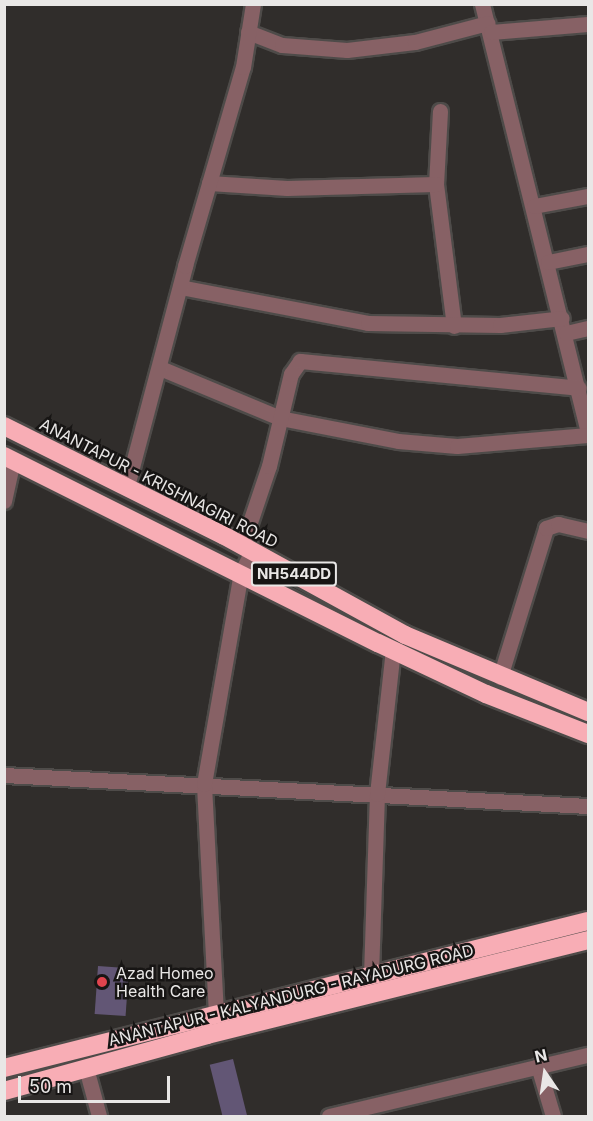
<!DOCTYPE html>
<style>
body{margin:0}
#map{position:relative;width:593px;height:1121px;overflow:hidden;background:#302d2b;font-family:Inter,sans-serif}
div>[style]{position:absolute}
.building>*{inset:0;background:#625675;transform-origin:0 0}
.roads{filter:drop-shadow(2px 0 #4e4b49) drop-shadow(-2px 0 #4e4b49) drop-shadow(0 2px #4e4b49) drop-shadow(0 -2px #4e4b49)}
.street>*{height:15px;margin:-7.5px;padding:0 7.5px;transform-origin:7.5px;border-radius:7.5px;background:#876165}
.highway>*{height:18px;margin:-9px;padding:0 9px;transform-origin:9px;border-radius:9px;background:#f8adb5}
.dots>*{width:16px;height:16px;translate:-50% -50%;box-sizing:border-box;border:3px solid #171514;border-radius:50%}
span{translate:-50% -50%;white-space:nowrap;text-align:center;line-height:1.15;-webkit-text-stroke:5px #171514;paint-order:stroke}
.shield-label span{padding:2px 4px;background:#171514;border:2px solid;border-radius:4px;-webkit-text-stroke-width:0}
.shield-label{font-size:15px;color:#e9e7e6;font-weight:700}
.street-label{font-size:16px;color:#e9e7e6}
.poi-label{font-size:16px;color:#e9e7e6}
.left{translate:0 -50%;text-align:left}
.frame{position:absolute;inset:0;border:6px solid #e9e7e6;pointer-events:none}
.north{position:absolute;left:515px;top:1043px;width:60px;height:60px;-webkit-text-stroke:4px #171514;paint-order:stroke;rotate:347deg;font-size:16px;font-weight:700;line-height:24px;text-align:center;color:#e9e7e6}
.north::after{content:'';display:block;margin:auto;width:21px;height:27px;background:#e9e7e6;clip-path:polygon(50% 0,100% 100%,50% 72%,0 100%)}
.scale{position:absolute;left:18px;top:1076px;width:152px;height:27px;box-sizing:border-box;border:3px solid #e9e7e6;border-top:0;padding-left:8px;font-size:18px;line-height:21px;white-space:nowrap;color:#e9e7e6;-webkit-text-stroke:4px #171514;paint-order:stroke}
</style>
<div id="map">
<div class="building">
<i style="left:98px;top:966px;width:31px;height:48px;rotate:4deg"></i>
<i style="left:233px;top:1059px;width:59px;height:24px;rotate:76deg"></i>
</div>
<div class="roads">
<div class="street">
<i style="left:482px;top:4px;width:441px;rotate:76.1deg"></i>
<i style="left:248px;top:32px;width:36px;rotate:21deg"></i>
<i style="left:282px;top:45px;width:65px;rotate:4.4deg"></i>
<i style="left:347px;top:50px;width:68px;rotate:-6.7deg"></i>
<i style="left:415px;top:42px;width:75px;rotate:-14.6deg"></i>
<i style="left:491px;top:32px;width:97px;rotate:-4.7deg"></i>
<i style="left:440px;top:111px;width:73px;rotate:93.1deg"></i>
<i style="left:436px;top:184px;width:143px;rotate:82.8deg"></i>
<i style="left:209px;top:183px;width:78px;rotate:3.7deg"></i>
<i style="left:287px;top:188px;width:149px;rotate:-1.5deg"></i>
<i style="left:534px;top:206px;width:55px;rotate:-10.5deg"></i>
<i style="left:548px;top:262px;width:41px;rotate:-11.3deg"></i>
<i style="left:180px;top:287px;width:191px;rotate:10.8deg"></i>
<i style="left:368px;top:323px;width:132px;rotate:0.9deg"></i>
<i style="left:500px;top:325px;width:62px;rotate:-6.4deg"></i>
<i style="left:566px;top:333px;width:23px;rotate:-13deg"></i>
<i style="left:160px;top:368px;width:130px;rotate:22.6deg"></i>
<i style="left:280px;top:418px;width:120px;rotate:11deg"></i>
<i style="left:398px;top:441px;width:59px;rotate:4.8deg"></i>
<i style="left:457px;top:446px;width:131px;rotate:-4.8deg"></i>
<i style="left:127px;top:486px;width:228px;rotate:-75.2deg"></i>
<i style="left:185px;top:266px;width:207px;rotate:-73.8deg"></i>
<i style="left:243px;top:67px;width:64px;rotate:-81deg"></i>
<i style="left:4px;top:501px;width:42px;rotate:-77.6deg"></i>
<i style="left:242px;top:546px;width:84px;rotate:-71.4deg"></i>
<i style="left:269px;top:466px;width:95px;rotate:-76.6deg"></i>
<i style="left:291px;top:374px;width:16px;rotate:-55deg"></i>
<i style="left:300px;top:361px;width:280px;rotate:5.5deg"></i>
<i style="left:500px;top:677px;width:156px;rotate:-72.8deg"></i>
<i style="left:546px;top:528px;width:13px;rotate:-18deg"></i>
<i style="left:558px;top:524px;width:31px;rotate:13deg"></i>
<i style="left:4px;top:775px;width:585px;rotate:3.04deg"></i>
<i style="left:371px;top:975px;width:181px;rotate:-88.1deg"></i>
<i style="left:377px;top:794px;width:145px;rotate:-83.7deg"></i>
<i style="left:216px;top:1014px;width:230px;rotate:-93deg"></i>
<i style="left:204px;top:784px;width:214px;rotate:-80.1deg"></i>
<i style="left:241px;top:573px;width:25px;rotate:-63deg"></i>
<i style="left:538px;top:1066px;width:52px;rotate:73.3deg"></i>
<i style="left:86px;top:1068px;width:50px;rotate:74.8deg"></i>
<i style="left:329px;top:1116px;width:266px;rotate:-13.3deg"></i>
</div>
<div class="highway">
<i style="left:4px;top:426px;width:245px;rotate:26.5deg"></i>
<i style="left:223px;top:535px;width:208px;rotate:28.8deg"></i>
<i style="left:405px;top:635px;width:199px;rotate:22.8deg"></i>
<i style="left:4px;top:456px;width:418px;rotate:26.6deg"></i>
<i style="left:378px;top:643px;width:119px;rotate:25.3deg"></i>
<i style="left:486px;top:694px;width:110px;rotate:21.4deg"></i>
<i style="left:4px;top:1068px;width:602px;rotate:-14.13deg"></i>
<i style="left:4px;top:1091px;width:211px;rotate:-15.4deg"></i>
<i style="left:207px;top:1035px;width:393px;rotate:-14deg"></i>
</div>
</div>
<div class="dots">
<i style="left:102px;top:982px;background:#e0444e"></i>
</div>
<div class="shield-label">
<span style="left:294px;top:574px">NH544DD</span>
</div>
<div class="street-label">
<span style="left:159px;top:483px;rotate:27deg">ANANTAPUR - KRISHNAGIRI ROAD</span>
<span style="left:291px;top:995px;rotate:-14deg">ANANTAPUR - KALYANDURG - RAYADURG ROAD</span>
</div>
<div class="poi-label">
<span class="left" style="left:116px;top:982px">Azad Homeo<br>Health Care</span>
</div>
<div class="frame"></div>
<div class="north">N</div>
<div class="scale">50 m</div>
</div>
